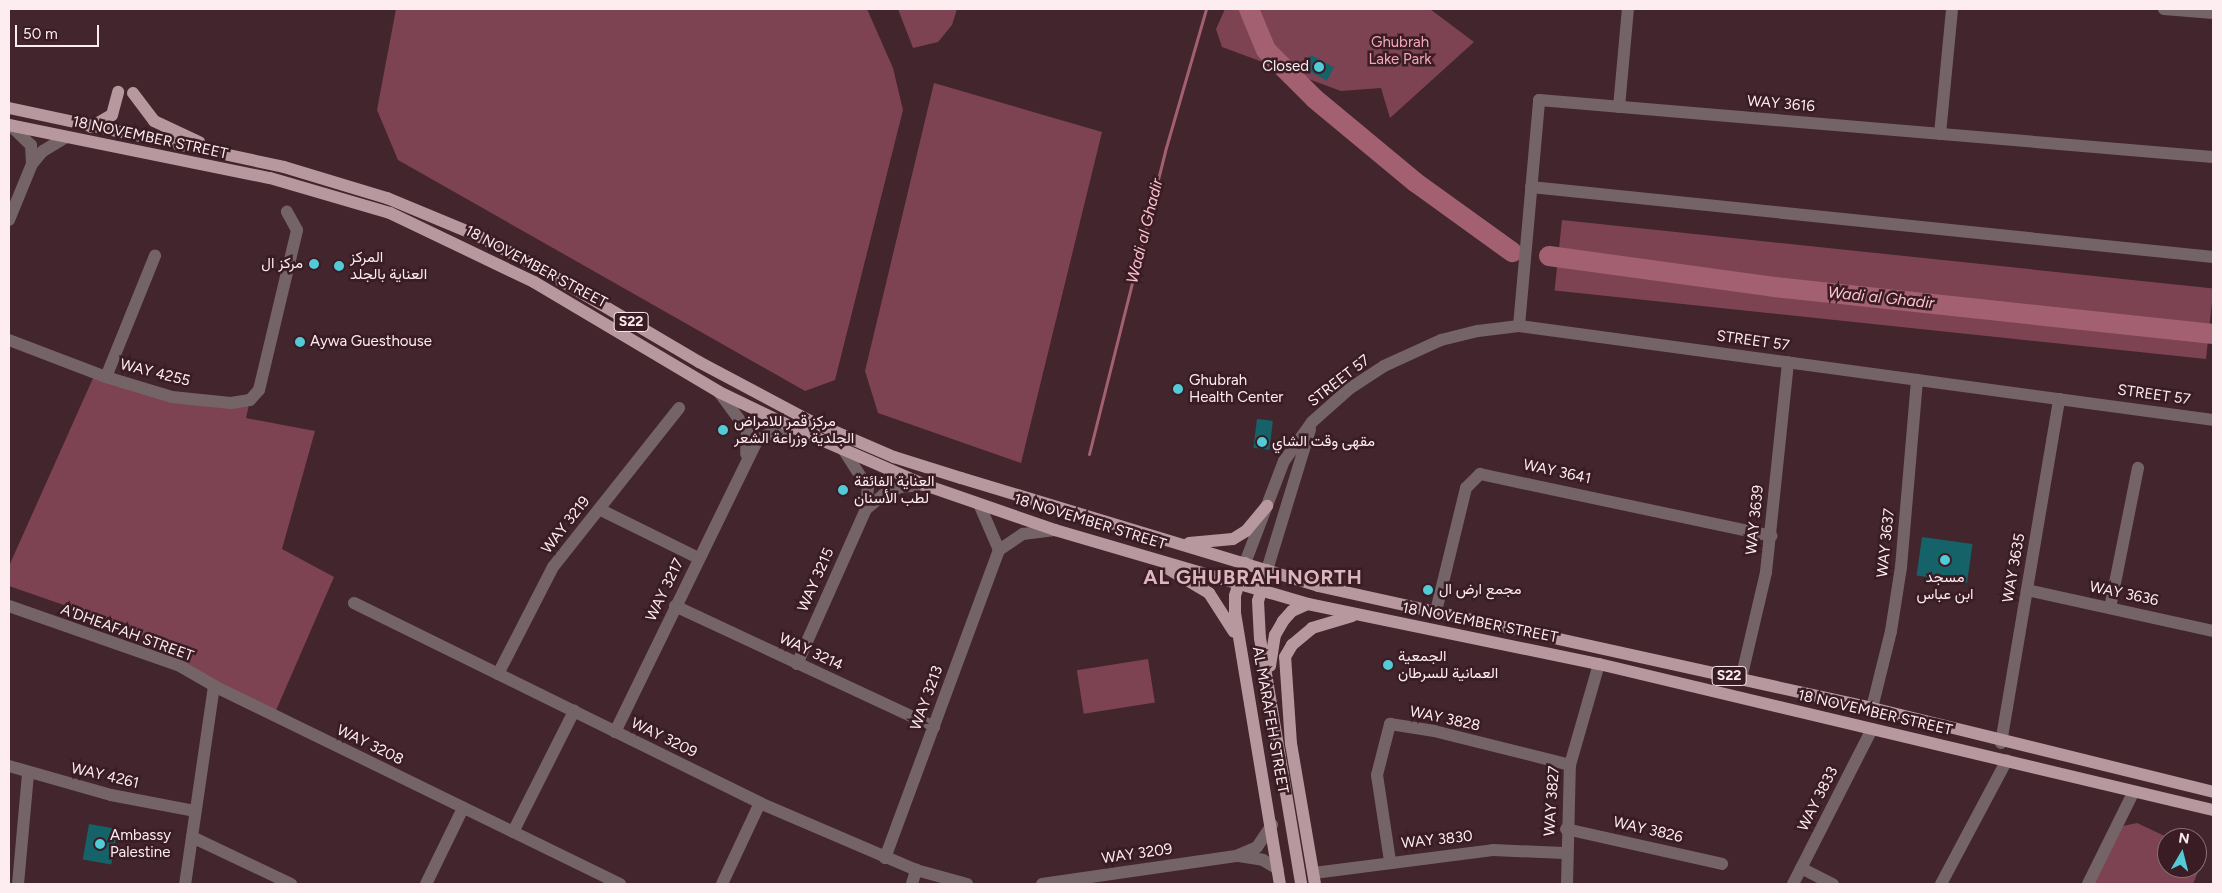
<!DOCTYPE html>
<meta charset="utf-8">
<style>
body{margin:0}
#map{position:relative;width:2222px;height:893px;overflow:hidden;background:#43252d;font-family:Figtree,Vazirmatn,sans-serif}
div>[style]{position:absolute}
.green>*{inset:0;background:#7d4353;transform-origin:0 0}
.stream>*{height:3px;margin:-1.5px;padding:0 1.5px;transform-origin:1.5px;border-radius:1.5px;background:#a26071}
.river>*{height:20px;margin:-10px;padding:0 10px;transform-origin:10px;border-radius:10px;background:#a26071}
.building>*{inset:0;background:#156269;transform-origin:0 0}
.minor>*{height:12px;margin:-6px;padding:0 6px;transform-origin:6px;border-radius:6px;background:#746468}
.tertiary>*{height:12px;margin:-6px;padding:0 6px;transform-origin:6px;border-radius:6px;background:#746468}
.primary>*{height:12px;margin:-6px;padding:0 6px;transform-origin:6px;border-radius:6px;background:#b8989f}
.dots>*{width:14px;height:14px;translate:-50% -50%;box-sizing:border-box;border:2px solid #391c24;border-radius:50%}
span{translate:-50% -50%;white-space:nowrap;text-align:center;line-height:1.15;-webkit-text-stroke:5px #391c24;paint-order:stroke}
.shield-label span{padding:1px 4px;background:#391c24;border:1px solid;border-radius:4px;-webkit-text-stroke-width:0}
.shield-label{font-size:14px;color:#fdecf0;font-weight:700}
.park-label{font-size:15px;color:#f5a7ba}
.poi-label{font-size:15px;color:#fdecf0}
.right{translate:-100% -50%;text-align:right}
.left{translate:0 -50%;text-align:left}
.street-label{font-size:15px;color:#fdecf0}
.water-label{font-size:16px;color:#fdc1cf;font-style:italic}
.district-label{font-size:20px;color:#dcb5be;font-weight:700;letter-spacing:1px}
.frame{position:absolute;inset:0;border:10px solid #fdecf0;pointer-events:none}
.north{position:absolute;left:2157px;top:828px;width:50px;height:50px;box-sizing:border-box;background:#391c24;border:1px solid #876f76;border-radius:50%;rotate:8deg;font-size:14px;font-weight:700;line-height:20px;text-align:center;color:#fdecf0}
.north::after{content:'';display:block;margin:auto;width:18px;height:22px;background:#52cbd7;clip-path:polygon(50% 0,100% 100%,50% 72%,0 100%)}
.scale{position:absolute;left:15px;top:25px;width:84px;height:22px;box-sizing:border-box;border:2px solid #fdecf0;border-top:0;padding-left:6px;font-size:15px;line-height:18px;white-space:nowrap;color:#fdecf0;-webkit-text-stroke:4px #391c24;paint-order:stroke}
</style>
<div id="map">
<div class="green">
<i style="clip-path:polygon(396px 9px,867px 9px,893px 68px,903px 110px,835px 380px,805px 391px,398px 160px,377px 110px)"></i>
<i style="clip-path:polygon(898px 9px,957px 9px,952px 25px,938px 42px,913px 48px)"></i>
<i style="clip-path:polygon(1225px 9px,1430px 9px,1474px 42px,1390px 118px,1381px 88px,1341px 91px,1222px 47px,1216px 29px)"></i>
<i style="clip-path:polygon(934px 83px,1102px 132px,1021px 463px,878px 413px,865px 371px)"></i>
<i style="left:1562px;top:220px;width:655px;height:71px;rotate:6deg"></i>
<i style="clip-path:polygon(94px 376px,173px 397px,250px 400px,246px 418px,315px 431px,282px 549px,334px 577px,274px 715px,180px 666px,133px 629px,9px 586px,9px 566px)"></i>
<i style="left:1148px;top:659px;width:44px;height:72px;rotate:81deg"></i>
<i style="clip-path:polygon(2137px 823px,2169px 838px,2167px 868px,2197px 868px,2197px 851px,2205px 855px,2193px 884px,2094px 884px,2123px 826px)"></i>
</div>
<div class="stream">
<i style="left:1089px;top:454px;width:312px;rotate:-75.9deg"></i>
<i style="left:1165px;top:151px;width:148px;rotate:-73.9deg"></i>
</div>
<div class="river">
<i style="left:1249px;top:9px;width:44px;rotate:67.5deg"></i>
<i style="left:1266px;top:50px;width:69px;rotate:45deg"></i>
<i style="left:1315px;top:99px;width:130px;rotate:39.7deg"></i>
<i style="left:1415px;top:182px;width:120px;rotate:35.8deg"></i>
<i style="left:1549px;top:256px;width:227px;rotate:7.8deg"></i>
<i style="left:1774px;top:287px;width:442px;rotate:6.1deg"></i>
</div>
<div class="building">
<i style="left:1311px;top:55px;width:26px;height:15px;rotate:28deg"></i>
<i style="left:1257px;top:419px;width:16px;height:29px;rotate:7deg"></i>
<i style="left:1922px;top:537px;width:51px;height:39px;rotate:8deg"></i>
<i style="left:89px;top:824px;width:29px;height:36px;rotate:10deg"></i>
</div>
<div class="minor">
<i style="left:2164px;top:9px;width:49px;rotate:4.7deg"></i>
<i style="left:1619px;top:107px;width:98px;rotate:-84.8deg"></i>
<i style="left:1940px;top:134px;width:126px;rotate:-84.5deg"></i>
<i style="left:1531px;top:187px;width:686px;rotate:5.86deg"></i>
<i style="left:1519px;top:326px;width:227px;rotate:-84.9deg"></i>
<i style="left:1539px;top:100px;width:676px;rotate:4.83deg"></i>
<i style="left:9px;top:340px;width:104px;rotate:20.9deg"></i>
<i style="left:106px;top:377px;width:69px;rotate:16.9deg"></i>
<i style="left:172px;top:397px;width:59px;rotate:5.8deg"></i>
<i style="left:231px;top:403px;width:19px;rotate:-9deg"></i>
<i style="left:250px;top:400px;width:13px;rotate:-48deg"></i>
<i style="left:259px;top:390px;width:164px;rotate:-76.6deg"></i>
<i style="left:297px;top:230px;width:21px;rotate:-119deg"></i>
<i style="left:106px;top:377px;width:131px;rotate:-68deg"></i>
<i style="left:719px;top:392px;width:47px;rotate:53.6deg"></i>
<i style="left:747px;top:430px;width:24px;rotate:92deg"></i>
<i style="left:980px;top:506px;width:48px;rotate:66.6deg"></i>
<i style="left:599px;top:509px;width:110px;rotate:26.3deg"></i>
<i style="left:866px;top:509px;width:22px;rotate:-39deg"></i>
<i style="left:883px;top:495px;width:19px;rotate:-25deg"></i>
<i style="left:900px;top:487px;width:25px;rotate:-5deg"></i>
<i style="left:2027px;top:590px;width:190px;rotate:12.4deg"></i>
<i style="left:354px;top:603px;width:453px;rotate:26.2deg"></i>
<i style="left:760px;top:803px;width:170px;rotate:23.2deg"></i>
<i style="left:916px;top:870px;width:53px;rotate:15.4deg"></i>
<i style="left:675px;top:606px;width:286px;rotate:25deg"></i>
<i style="left:2110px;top:608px;width:143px;rotate:-78.7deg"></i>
<i style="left:1436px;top:611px;width:127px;rotate:-76.3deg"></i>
<i style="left:1466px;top:488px;width:20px;rotate:-45deg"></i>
<i style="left:1480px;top:474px;width:298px;rotate:12deg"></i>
<i style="left:797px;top:664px;width:170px;rotate:-66deg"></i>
<i style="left:866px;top:509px;width:21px;rotate:-85deg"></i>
<i style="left:868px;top:488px;width:43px;rotate:-122.6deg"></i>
<i style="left:498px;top:674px;width:120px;rotate:-62.8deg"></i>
<i style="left:553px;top:567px;width:203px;rotate:-51.6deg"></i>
<i style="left:1741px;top:679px;width:110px;rotate:-76.8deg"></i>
<i style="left:1766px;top:572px;width:211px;rotate:-84deg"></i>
<i style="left:214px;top:686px;width:452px;rotate:26deg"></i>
<i style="left:1872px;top:708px;width:79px;rotate:-76.1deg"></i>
<i style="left:1891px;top:631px;width:65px;rotate:-81.1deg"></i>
<i style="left:1901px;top:567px;width:188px;rotate:-85.1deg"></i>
<i style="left:615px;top:732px;width:324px;rotate:-64deg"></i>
<i style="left:757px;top:441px;width:15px;rotate:-32deg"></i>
<i style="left:770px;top:433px;width:25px;rotate:-12deg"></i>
<i style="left:2001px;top:743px;width:349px;rotate:-80.4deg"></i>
<i style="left:9px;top:766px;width:106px;rotate:15.9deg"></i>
<i style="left:111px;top:795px;width:86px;rotate:10.8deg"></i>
<i style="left:1566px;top:829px;width:160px;rotate:12.6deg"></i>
<i style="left:513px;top:832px;width:136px;rotate:-63.2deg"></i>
<i style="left:192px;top:837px;width:110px;rotate:25.4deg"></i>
<i style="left:1239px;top:856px;width:24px;rotate:9deg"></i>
<i style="left:1263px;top:860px;width:17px;rotate:31deg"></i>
<i style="left:885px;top:858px;width:328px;rotate:-69.7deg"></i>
<i style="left:999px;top:550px;width:29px;rotate:-34deg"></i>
<i style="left:1023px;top:534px;width:32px;rotate:-7deg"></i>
<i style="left:1390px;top:861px;width:87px;rotate:-98.6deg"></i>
<i style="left:1377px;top:775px;width:53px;rotate:-75.7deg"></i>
<i style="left:1390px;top:724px;width:45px;rotate:9deg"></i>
<i style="left:1434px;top:731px;width:140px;rotate:14deg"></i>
<i style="left:1801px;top:868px;width:36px;rotate:27deg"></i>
<i style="left:1314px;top:873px;width:180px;rotate:-7.3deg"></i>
<i style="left:1493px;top:850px;width:71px;rotate:2.4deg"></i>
<i style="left:18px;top:884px;width:110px;rotate:-84.8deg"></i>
<i style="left:426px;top:884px;width:85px;rotate:-64deg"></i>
<i style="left:722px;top:884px;width:89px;rotate:-64.9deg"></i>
<i style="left:912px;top:884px;width:15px;rotate:-74deg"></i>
<i style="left:1042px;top:884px;width:196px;rotate:-8.2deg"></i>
<i style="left:1236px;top:856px;width:23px;rotate:-23deg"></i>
<i style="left:1257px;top:847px;width:27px;rotate:-56deg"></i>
<i style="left:1567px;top:884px;width:119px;rotate:-88.6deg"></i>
<i style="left:1570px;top:765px;width:105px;rotate:-74deg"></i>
<i style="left:1793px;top:884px;width:174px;rotate:-63deg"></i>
<i style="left:1941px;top:884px;width:140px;rotate:-62deg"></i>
<i style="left:2088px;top:884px;width:102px;rotate:-63.7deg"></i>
</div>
<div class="tertiary">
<i style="left:10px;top:125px;width:29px;rotate:44deg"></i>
<i style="left:31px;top:145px;width:19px;rotate:87deg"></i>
<i style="left:9px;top:220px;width:61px;rotate:-67.7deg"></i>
<i style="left:32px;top:164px;width:17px;rotate:-50deg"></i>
<i style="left:43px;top:151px;width:27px;rotate:-31deg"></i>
<i style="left:1245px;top:563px;width:109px;rotate:-69.1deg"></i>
<i style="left:1284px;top:461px;width:48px;rotate:-54.3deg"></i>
<i style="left:1312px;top:422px;width:50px;rotate:-41.7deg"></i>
<i style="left:1349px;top:389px;width:42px;rotate:-33.3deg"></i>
<i style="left:1384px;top:366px;width:63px;rotate:-24.5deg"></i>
<i style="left:1441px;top:340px;width:38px;rotate:-14deg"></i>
<i style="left:1478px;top:331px;width:41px;rotate:-7deg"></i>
<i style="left:1519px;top:326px;width:700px;rotate:7.71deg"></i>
<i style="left:1267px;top:570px;width:147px;rotate:-73deg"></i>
<i style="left:9px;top:606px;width:181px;rotate:19.3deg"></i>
<i style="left:180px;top:666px;width:39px;rotate:30deg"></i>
<i style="left:214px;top:686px;width:200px;rotate:98.3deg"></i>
</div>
<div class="primary">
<i style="left:133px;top:93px;width:35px;rotate:53deg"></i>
<i style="left:154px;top:121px;width:50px;rotate:25deg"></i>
<i style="left:9px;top:108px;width:281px;rotate:12.1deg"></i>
<i style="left:284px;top:167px;width:108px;rotate:16.8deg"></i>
<i style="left:387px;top:198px;width:96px;rotate:22.6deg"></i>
<i style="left:476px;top:235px;width:68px;rotate:27.3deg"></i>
<i style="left:536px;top:266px;width:189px;rotate:30.5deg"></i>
<i style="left:699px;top:362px;width:123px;rotate:28deg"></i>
<i style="left:808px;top:420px;width:94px;rotate:23.3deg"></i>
<i style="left:894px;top:457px;width:70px;rotate:17.4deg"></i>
<i style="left:961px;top:478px;width:373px;rotate:16.8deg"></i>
<i style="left:1318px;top:586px;width:567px;rotate:12.42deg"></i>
<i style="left:1872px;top:708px;width:351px;rotate:13.8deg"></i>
<i style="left:9px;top:125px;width:266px;rotate:11.5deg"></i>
<i style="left:270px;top:178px;width:125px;rotate:16.3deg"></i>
<i style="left:390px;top:213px;width:160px;rotate:25.6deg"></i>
<i style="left:534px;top:282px;width:215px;rotate:30.7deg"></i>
<i style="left:719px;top:392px;width:83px;rotate:25.6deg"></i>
<i style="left:794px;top:428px;width:143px;rotate:23.5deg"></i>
<i style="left:925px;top:485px;width:138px;rotate:19.1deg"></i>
<i style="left:1055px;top:530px;width:264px;rotate:16.3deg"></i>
<i style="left:1308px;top:604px;width:297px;rotate:11.7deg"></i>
<i style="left:1599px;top:664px;width:631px;rotate:13.38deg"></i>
<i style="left:91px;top:127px;width:24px;rotate:-30deg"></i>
<i style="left:112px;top:115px;width:24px;rotate:-75deg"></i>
<i style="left:1189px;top:543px;width:44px;rotate:-5.2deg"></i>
<i style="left:1233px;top:539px;width:15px;rotate:-32deg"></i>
<i style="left:1246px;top:531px;width:33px;rotate:-50deg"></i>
<i style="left:1245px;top:563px;width:34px;rotate:107deg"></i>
<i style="left:1235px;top:596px;width:17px;rotate:90deg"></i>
<i style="left:1235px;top:613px;width:275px;rotate:80.6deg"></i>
<i style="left:1167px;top:568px;width:49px;rotate:30.8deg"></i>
<i style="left:1209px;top:593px;width:46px;rotate:57.3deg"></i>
<i style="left:1267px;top:570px;width:32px;rotate:106deg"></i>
<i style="left:1258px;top:601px;width:37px;rotate:87deg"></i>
<i style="left:1260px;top:638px;width:249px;rotate:80.5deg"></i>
<i style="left:1270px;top:666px;width:31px;rotate:-81deg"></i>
<i style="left:1275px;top:635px;width:16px;rotate:-60deg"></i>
<i style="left:1283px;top:621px;width:13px;rotate:-48deg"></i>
<i style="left:1292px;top:611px;width:17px;rotate:-24deg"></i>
<i style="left:1315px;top:884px;width:142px;rotate:-99.7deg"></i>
<i style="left:1291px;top:744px;width:87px;rotate:-93.9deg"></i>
<i style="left:1285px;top:657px;width:14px;rotate:-60deg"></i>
<i style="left:1292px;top:645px;width:26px;rotate:-40deg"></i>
<i style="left:1312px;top:628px;width:42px;rotate:-16.7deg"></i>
</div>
<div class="dots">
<i style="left:1319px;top:67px;background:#52cbd7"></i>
<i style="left:314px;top:264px;background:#52cbd7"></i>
<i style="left:339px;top:266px;background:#52cbd7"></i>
<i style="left:300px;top:342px;background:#52cbd7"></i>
<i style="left:1178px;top:389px;background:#52cbd7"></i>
<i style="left:723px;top:430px;background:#52cbd7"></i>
<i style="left:1262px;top:442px;background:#52cbd7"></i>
<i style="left:843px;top:490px;background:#52cbd7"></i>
<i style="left:1945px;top:560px;background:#52cbd7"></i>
<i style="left:1428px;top:590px;background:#52cbd7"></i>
<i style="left:1388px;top:665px;background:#52cbd7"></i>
<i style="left:100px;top:844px;background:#52cbd7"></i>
</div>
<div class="shield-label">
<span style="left:631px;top:322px">S22</span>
<span style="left:1729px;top:676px">S22</span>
</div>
<div class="park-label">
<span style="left:1400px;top:51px">Ghubrah<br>Lake Park</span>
</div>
<div class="poi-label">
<span class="right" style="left:1309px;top:67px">Closed</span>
<span class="left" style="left:350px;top:266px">المركز<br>العناية بالجلد</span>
<span class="right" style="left:303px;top:264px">مركز ال</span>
<span class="left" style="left:310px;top:342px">Aywa Guesthouse</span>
<span class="left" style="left:1189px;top:389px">Ghubrah<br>Health Center</span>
<span class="left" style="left:734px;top:430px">مركز قمر للامراض<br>الجلدية وزراعة الشعر</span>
<span class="left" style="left:1272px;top:442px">مقهى وقت الشاي</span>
<span class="left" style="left:854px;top:490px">العناية الفائقة<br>لطب الأسنان</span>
<span style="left:1945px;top:586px">مسجد<br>ابن عباس</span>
<span class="left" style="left:1439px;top:590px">مجمع ارض ال</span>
<span class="left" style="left:1398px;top:665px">الجمعية<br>العمانية للسرطان</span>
<span class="left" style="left:110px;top:844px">Ambassy<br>Palestine</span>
</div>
<div class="street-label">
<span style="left:1781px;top:104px;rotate:5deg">WAY 3616</span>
<span style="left:150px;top:138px;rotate:12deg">18 NOVEMBER STREET</span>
<span style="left:536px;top:267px;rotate:28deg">18 NOVEMBER STREET</span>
<span style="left:1753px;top:341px;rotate:8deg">STREET 57</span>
<span style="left:155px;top:373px;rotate:14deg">WAY 4255</span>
<span style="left:1339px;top:381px;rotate:-38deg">STREET 57</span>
<span style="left:2154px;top:395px;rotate:8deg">STREET 57</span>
<span style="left:1557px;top:472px;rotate:12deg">WAY 3641</span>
<span style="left:1755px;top:520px;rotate:-84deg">WAY 3639</span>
<span style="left:1090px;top:522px;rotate:17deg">18 NOVEMBER STREET</span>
<span style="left:566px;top:525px;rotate:-52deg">WAY 3219</span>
<span style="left:1886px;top:543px;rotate:-84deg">WAY 3637</span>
<span style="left:2014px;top:568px;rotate:-80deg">WAY 3635</span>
<span style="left:816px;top:580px;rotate:-66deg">WAY 3215</span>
<span style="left:665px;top:590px;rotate:-64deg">WAY 3217</span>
<span style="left:2124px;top:594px;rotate:12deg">WAY 3636</span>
<span style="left:1480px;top:623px;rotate:11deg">18 NOVEMBER STREET</span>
<span style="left:127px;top:633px;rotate:20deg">A'DHEAFAH STREET</span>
<span style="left:811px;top:652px;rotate:25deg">WAY 3214</span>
<span style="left:927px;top:698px;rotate:-70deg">WAY 3213</span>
<span style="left:1875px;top:713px;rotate:13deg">18 NOVEMBER STREET</span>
<span style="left:1445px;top:719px;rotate:12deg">WAY 3828</span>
<span style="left:1270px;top:720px;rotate:80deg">AL MARAFEH STREET</span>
<span style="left:664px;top:738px;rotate:26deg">WAY 3209</span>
<span style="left:370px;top:745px;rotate:26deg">WAY 3208</span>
<span style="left:105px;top:776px;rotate:13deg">WAY 4261</span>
<span style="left:1818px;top:799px;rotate:-63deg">WAY 3833</span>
<span style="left:1552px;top:801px;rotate:-86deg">WAY 3827</span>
<span style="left:1648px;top:830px;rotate:13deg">WAY 3826</span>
<span style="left:1437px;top:840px;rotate:-6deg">WAY 3830</span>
<span style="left:1137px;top:854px;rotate:-8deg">WAY 3209</span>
</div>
<div class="water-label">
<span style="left:1145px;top:231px;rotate:-76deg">Wadi al Ghadir</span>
<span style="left:1881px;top:298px;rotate:6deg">Wadi al Ghadir</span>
</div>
<div class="district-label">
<span style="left:1253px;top:577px">AL GHUBRAH NORTH</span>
</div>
<div class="frame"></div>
<div class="north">N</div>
<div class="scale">50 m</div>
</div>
